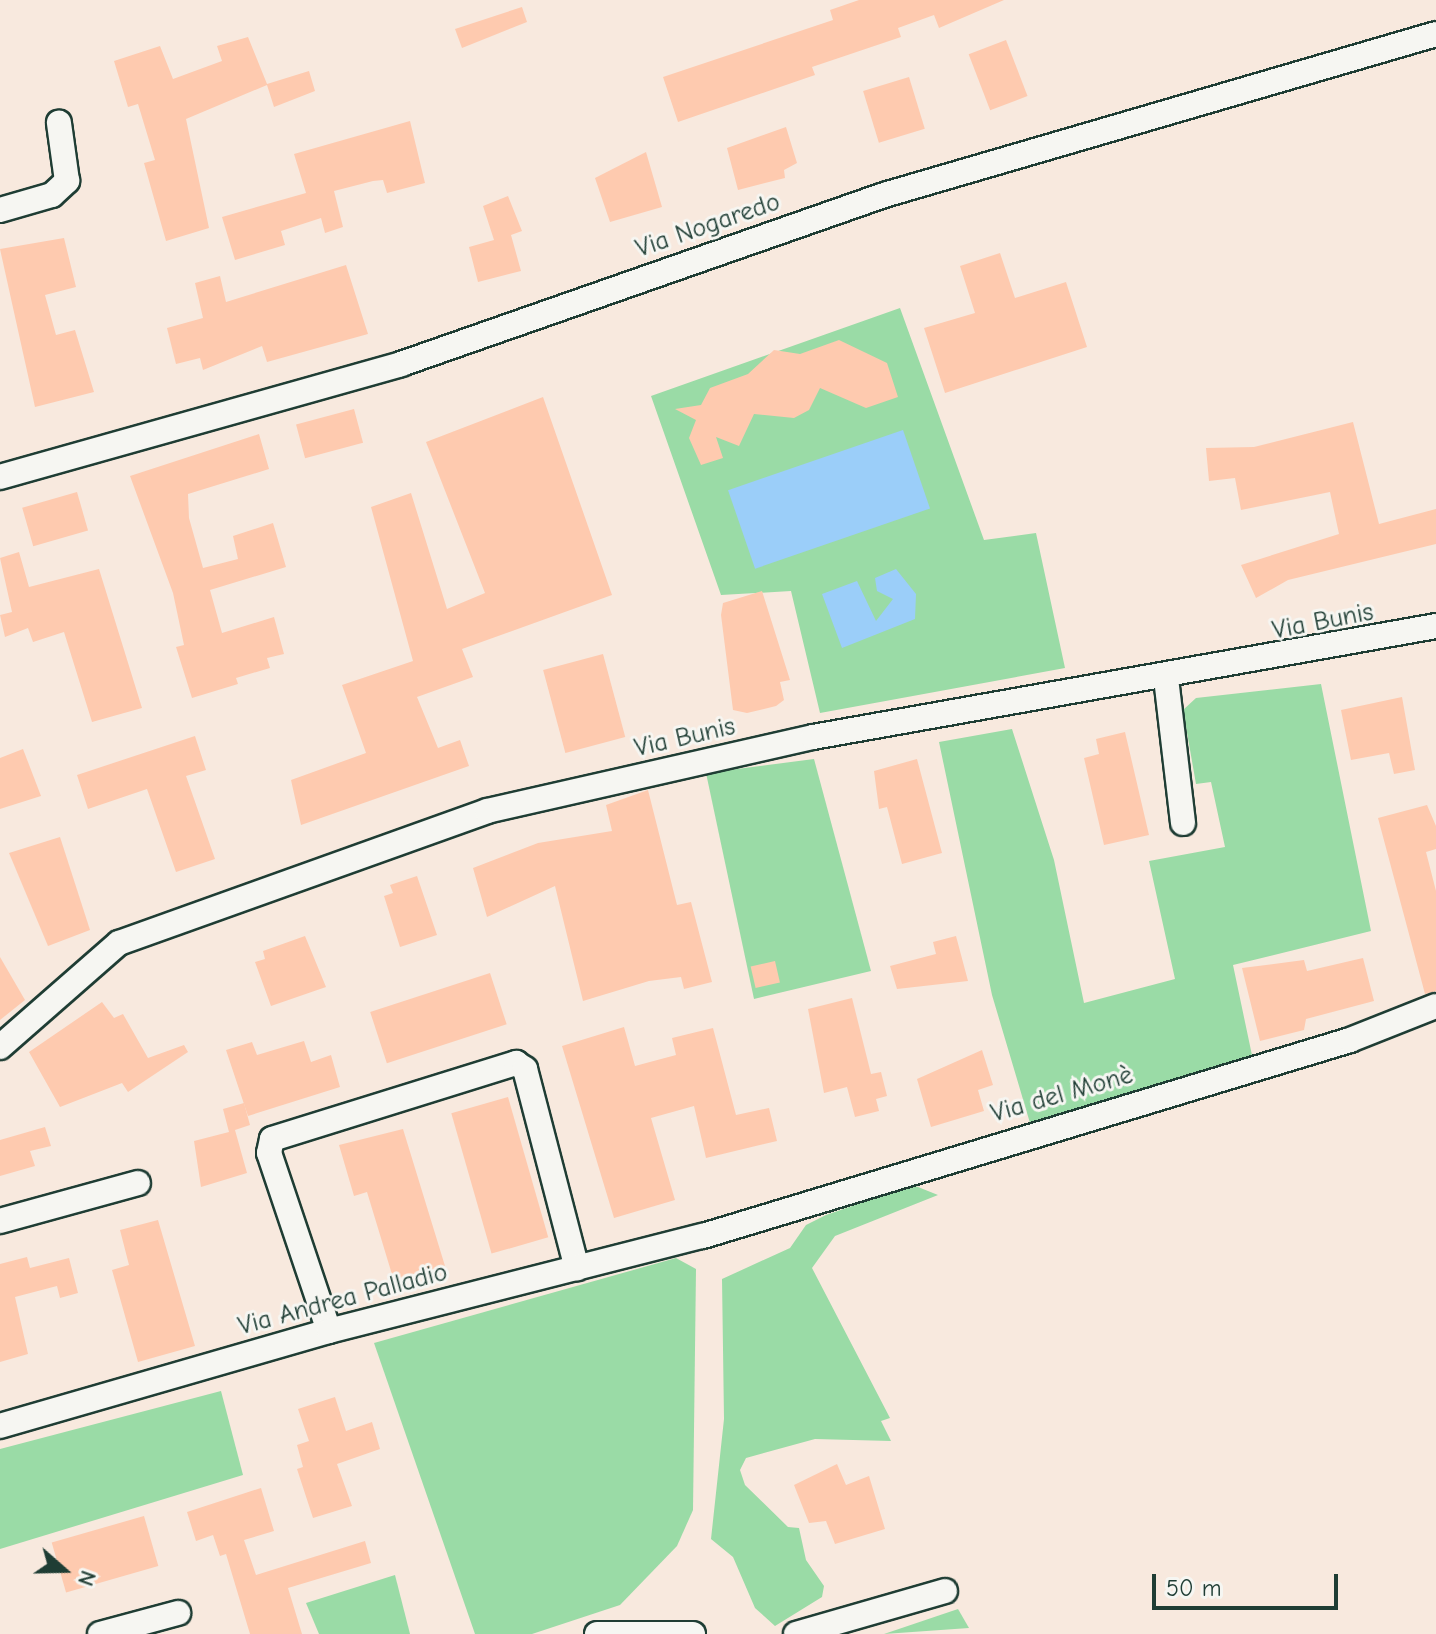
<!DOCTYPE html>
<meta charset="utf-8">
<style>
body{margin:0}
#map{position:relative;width:1436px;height:1634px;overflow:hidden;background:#f8e9de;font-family:"Comic Neue",sans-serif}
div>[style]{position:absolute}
.green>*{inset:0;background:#9adba6}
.water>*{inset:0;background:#9bcef9;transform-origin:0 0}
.building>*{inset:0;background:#fecaaf;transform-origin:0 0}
.roads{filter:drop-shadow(2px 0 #1f3d34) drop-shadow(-2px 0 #1f3d34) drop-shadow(0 2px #1f3d34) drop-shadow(0 -2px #1f3d34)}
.minor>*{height:24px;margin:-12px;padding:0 12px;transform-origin:12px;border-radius:12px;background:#f6f6f2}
span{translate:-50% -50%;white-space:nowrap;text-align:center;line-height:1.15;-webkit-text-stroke:6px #f6f6f2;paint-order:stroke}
.street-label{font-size:26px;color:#1f3d34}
.north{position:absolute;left:24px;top:1530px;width:80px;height:80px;-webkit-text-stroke:6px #f6f6f2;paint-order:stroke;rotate:110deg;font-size:22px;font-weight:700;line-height:32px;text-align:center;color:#1f3d34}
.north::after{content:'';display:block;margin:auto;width:28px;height:36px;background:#1f3d34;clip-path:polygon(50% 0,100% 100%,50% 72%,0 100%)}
.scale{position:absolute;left:1152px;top:1574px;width:186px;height:36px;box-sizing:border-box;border:4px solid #1f3d34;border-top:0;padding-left:10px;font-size:24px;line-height:28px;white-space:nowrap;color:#1f3d34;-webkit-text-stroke:6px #f6f6f2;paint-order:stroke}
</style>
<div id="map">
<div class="green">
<i style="clip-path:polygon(900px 308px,984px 540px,1036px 533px,1065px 668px,820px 713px,791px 591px,721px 595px,651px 396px)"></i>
<i style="clip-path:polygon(1321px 684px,1371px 931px,1233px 965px,1253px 1060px,1030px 1123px,992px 995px,939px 742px,1012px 729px,1054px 860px,1084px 1003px,1175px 979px,1149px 861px,1225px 847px,1211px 782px,1196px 784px,1183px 710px,1196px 698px)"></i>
<i style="clip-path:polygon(814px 759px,871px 971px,754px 999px,706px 773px)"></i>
<i style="clip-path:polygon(913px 1185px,938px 1195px,835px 1236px,812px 1268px,890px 1418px,881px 1421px,891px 1441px,815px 1439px,746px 1458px,740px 1470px,745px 1485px,788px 1527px,799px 1528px,806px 1560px,824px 1586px,822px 1597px,775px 1626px,755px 1608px,733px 1557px,711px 1539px,724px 1419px,722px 1279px,790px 1248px,806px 1225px,826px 1215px)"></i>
<i style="clip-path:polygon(676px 1258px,696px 1269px,693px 1510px,677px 1546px,620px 1605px,532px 1634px,475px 1634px,374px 1343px)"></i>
<i style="clip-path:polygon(221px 1391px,243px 1475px,0 1549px,0 1449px)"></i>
<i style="clip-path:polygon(395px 1575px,410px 1634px,319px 1634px,306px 1603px)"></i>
<i style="clip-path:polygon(958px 1609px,969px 1628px,884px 1634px)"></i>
</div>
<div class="water">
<i style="left:903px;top:430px;width:83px;height:185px;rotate:71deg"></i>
<i style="clip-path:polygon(896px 569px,916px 594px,915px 619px,842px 648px,822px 594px,857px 581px,876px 621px,893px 599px,877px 591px,875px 578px)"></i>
</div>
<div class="building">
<i style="clip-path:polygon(859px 0,1004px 0,939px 28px,934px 15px,898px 28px,901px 37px,812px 67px,815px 75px,678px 122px,663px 77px,833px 20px,830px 10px)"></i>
<i style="clip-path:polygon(522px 7px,527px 22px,462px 48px,455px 29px)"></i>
<i style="clip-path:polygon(248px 37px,267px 84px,309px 71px,315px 91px,274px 107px,267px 85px,186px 119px,209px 228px,166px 241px,144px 163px,155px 160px,138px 104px,128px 107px,114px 61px,160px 46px,173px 79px,222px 61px,217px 46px)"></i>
<i style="left:1006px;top:40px;width:60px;height:40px;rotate:69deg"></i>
<i style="left:909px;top:77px;width:54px;height:48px;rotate:73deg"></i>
<i style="clip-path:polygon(410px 121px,425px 183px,387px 193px,383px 180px,373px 181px,334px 191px,343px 227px,325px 233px,321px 218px,281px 231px,285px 245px,235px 260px,222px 217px,306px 193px,294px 154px)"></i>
<i style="clip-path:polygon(786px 127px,797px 163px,784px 170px,785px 178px,738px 190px,727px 148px)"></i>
<i style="clip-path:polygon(646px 152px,662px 207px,610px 222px,595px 178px)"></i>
<i style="clip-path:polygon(508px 196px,522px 231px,511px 235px,521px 271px,478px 282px,469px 247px,494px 240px,483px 206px)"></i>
<i style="clip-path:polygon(64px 238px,76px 287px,45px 295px,56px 335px,75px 330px,94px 392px,35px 407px,0 249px)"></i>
<i style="clip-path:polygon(1000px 253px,1015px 298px,1066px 282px,1087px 347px,945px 393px,924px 328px,975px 313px,960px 266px)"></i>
<i style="clip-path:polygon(346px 265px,368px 334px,267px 362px,262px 346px,203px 370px,200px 358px,176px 364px,167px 328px,203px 318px,195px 283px,220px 276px,226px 302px)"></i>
<i style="clip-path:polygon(839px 340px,887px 363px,898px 397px,866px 408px,820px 388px,809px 410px,794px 418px,754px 414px,739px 446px,716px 437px,723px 458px,701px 465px,689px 438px,696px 420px,675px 409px,701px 405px,710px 388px,748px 374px,774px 350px,800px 354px)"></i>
<i style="clip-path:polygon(543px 397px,612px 595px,462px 649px,473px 677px,417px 697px,438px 748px,460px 740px,469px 766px,301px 825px,291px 780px,366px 753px,342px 685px,413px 661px,371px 507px,411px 493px,447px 609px,485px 593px,426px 442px)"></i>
<i style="left:354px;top:409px;width:35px;height:60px;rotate:75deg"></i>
<i style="clip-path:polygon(1353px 422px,1379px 524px,1436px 509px,1436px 544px,1288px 580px,1256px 598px,1241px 565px,1339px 534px,1330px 492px,1241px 510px,1235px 478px,1209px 481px,1206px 448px,1254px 447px)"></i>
<i style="clip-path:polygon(259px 434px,269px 469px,188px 494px,189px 518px,203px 568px,238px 559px,233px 536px,273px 523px,286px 567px,210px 590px,222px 633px,274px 617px,284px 654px,267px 658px,270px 668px,236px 678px,238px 684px,192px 698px,176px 647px,184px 645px,173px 593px,130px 476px)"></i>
<i style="left:77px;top:492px;width:40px;height:57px;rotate:74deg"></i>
<i style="clip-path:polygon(19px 552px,29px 587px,99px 569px,142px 708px,92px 722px,64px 632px,33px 642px,28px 628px,5px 637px,0 615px,12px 612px,0 558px)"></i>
<i style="clip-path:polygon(762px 591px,790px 680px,780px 682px,784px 700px,776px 706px,747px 713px,733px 710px,721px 615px,723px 603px)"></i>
<i style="left:603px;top:654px;width:86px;height:62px;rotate:75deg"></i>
<i style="clip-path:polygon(1402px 697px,1415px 770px,1394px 774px,1389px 753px,1351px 760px,1341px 710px)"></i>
<i style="clip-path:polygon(1125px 732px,1149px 835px,1104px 845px,1084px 758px,1099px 754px,1096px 739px)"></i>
<i style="clip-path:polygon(195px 736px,206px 770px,186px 776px,215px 859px,176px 872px,147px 789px,88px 809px,77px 775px)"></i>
<i style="clip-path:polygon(23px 749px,41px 796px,0 809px,0 758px)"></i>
<i style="clip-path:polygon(917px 759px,942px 853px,902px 864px,887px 807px,879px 809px,874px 771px)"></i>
<i style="clip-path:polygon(648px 790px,677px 905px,691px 902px,712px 982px,684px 989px,681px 977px,649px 981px,583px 1001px,555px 886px,487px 917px,473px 868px,538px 843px,612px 831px,606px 805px)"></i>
<i style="clip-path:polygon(1427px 805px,1436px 826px,1436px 849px,1426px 852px,1436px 891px,1436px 991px,1425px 994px,1378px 818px)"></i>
<i style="clip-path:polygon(60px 837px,90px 930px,48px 946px,9px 853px)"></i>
<i style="clip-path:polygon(417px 876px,437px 935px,400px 947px,384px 896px,393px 893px,390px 885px)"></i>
<i style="clip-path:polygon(305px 936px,326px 987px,271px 1006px,255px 962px,265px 959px,263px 951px)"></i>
<i style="clip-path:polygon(956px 936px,968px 981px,897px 989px,890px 966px,936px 954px,933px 942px)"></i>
<i style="clip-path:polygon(0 957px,25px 1000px,0 1020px)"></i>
<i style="clip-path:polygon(1363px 958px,1374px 1001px,1306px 1019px,1304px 1030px,1260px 1041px,1242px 968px,1304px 960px,1307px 971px)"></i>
<i style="left:775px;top:961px;width:22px;height:25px;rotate:77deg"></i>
<i style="left:490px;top:973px;width:54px;height:126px;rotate:72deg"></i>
<i style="clip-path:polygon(852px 998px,871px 1074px,881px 1072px,887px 1096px,876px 1099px,879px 1111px,855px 1117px,847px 1087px,824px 1093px,808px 1009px)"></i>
<i style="clip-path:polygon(102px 1002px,114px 1018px,123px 1014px,148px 1058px,184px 1045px,188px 1052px,128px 1092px,122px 1083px,60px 1107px,29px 1052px)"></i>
<i style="clip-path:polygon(624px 1027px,635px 1066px,676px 1055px,672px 1038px,713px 1028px,736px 1115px,769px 1108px,777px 1141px,706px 1158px,694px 1106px,651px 1118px,675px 1200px,614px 1218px,562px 1046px)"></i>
<i style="clip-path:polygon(304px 1041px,311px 1062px,331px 1055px,340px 1087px,248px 1116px,226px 1050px,252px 1042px,257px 1055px)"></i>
<i style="clip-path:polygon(982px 1050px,993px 1085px,978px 1090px,984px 1111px,931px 1127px,917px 1079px)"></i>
<i style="left:508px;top:1097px;width:146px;height:59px;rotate:74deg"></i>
<i style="clip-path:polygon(244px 1103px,250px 1125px,235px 1130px,247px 1173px,201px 1187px,194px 1141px,229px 1132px,223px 1109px)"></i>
<i style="clip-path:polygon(45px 1127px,51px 1146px,30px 1151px,35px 1166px,0 1176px,0 1140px)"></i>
<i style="clip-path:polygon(403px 1129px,445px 1266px,394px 1281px,367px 1192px,354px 1196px,339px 1145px)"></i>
<i style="clip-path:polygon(158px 1220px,195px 1346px,138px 1362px,112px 1270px,129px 1265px,120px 1230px)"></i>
<i style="clip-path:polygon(27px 1257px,30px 1268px,69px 1258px,78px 1293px,60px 1298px,57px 1286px,15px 1297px,28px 1354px,0 1362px,0 1264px)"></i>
<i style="clip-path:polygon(335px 1397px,346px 1431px,372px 1422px,380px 1449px,337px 1464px,352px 1506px,313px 1518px,297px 1469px,303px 1467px,297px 1445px,309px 1441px,298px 1409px)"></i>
<i style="clip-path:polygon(837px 1464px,846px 1485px,869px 1476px,885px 1529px,835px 1544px,826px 1521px,809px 1523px,794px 1485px)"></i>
<i style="clip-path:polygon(261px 1488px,274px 1531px,244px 1540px,256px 1575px,365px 1541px,371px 1563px,288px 1588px,302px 1634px,250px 1634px,226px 1554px,220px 1556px,213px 1535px,196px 1541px,187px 1512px)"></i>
<i style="left:144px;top:1516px;width:52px;height:96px;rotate:74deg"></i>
</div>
<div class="roads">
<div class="minor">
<i style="left:0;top:210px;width:54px;rotate:-16.1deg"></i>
<i style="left:52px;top:195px;width:21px;rotate:-43deg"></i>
<i style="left:67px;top:181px;width:59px;rotate:-97.9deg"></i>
<i style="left:0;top:477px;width:417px;rotate:-15.7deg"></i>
<i style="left:401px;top:364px;width:512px;rotate:-19.28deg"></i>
<i style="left:884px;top:195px;width:575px;rotate:-16.26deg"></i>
<i style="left:1166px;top:678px;width:146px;rotate:83.3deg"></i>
<i style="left:0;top:1047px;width:158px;rotate:-41.2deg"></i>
<i style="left:119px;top:943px;width:391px;rotate:-19.7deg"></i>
<i style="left:487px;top:811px;width:334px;rotate:-12.8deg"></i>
<i style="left:813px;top:737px;width:633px;rotate:-10.1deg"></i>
<i style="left:0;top:1221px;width:143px;rotate:-15.4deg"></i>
<i style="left:329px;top:1331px;width:188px;rotate:-108.6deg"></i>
<i style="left:269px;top:1153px;width:14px;rotate:-78deg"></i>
<i style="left:272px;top:1139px;width:256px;rotate:-17.3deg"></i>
<i style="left:516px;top:1063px;width:11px;rotate:34deg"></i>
<i style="left:525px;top:1069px;width:206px;rotate:75.4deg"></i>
<i style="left:0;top:1426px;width:342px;rotate:-16.1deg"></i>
<i style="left:329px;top:1331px;width:386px;rotate:-14.3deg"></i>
<i style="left:703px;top:1236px;width:676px;rotate:-16.85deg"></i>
<i style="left:1350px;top:1040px;width:92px;rotate:-21.6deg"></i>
<i style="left:100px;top:1634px;width:81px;rotate:-15.1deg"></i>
<i style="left:597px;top:1634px;width:96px"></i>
<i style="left:796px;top:1634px;width:155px;rotate:-16.1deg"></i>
</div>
</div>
<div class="street-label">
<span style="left:708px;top:226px;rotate:-19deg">Via Nogaredo</span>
<span style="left:1323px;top:622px;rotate:-11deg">Via Bunis</span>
<span style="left:685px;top:738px;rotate:-13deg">Via Bunis</span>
<span style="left:1062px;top:1095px;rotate:-16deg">Via del Monè</span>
<span style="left:343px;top:1300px;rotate:-15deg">Via Andrea Palladio</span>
</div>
<div class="north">N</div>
<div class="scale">50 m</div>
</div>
